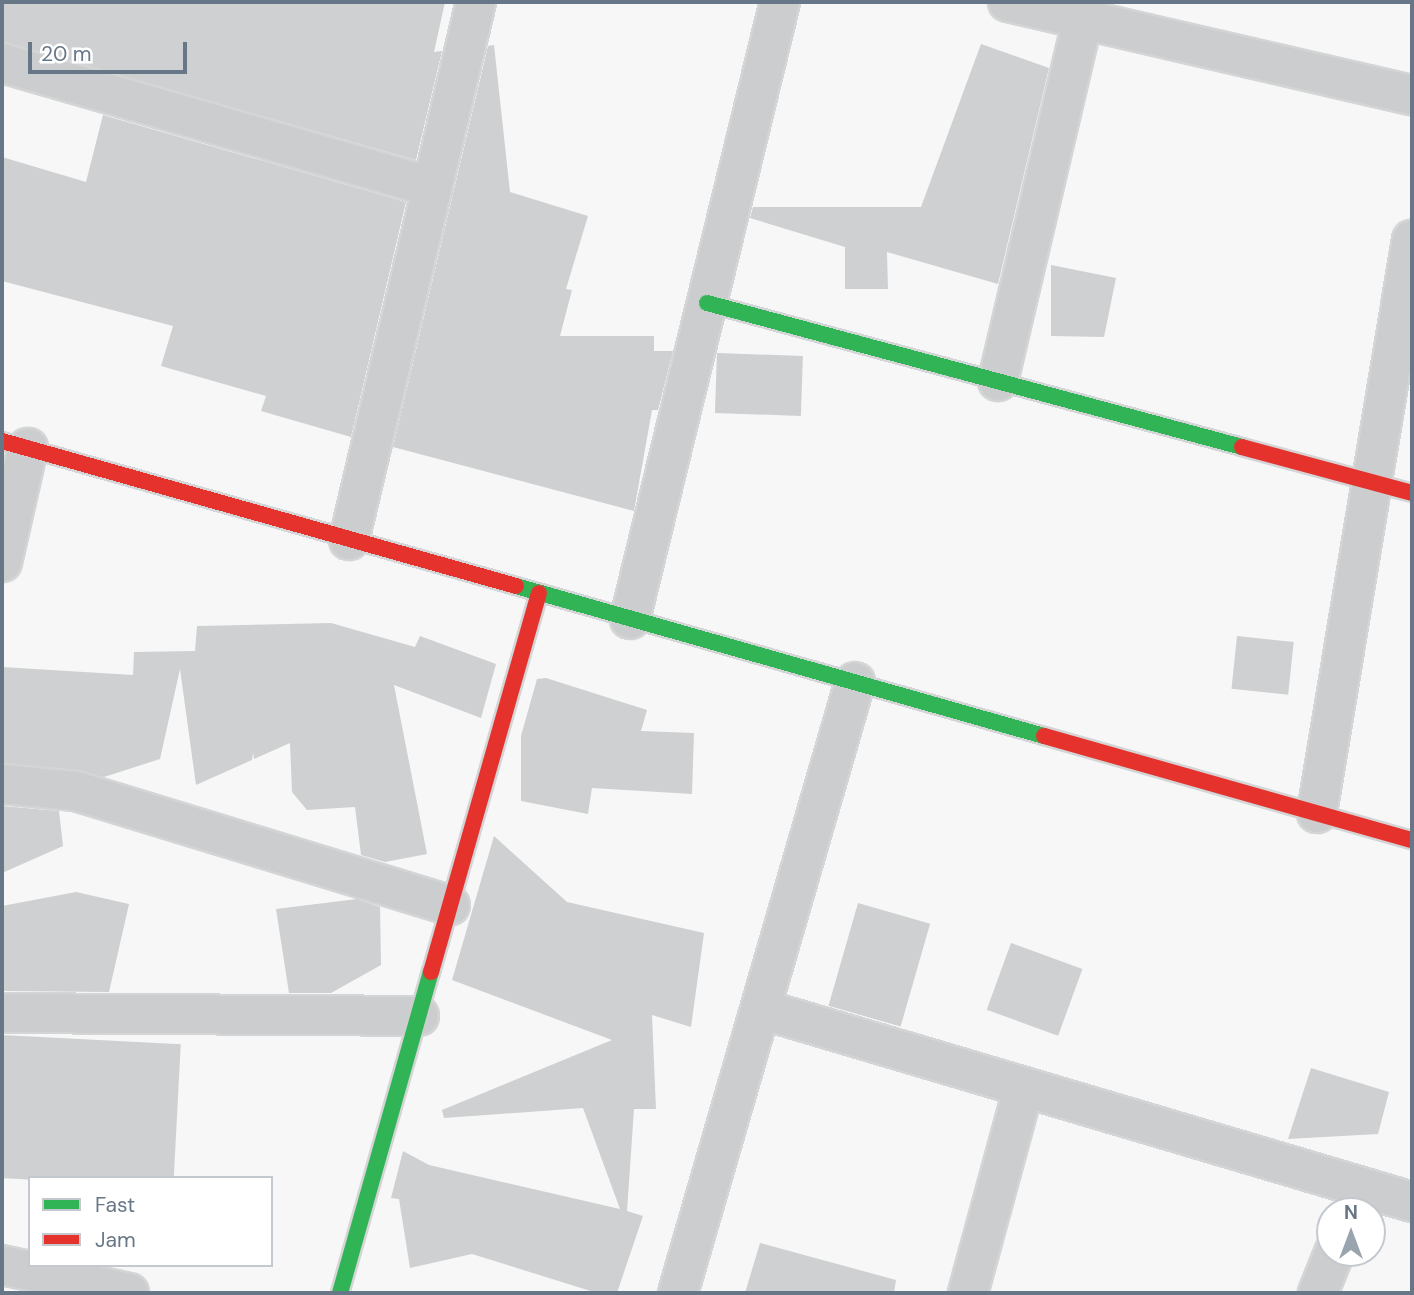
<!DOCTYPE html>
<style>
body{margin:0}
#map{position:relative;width:1414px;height:1295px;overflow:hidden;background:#f7f7f7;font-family:"DM Sans",sans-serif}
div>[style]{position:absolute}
.building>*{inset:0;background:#ced0d1;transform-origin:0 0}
.roads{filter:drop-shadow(2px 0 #d4d5d6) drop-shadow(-2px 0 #d4d5d6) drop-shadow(0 2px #d4d5d6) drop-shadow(0 -2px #d4d5d6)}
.street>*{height:38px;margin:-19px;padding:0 19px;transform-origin:19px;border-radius:19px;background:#cccdce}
.fast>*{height:16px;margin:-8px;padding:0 8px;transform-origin:8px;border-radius:8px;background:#30b455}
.jam>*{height:16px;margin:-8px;padding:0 8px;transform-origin:8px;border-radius:8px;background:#e5322d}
span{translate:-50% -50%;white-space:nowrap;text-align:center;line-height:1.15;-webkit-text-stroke:7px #fff;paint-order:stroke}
.frame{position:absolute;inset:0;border:4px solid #687787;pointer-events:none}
.legend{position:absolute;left:28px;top:1176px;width:245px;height:91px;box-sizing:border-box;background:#fff;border:2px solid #c3c9cf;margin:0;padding:9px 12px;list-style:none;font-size:21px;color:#687787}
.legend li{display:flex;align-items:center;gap:14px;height:35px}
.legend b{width:35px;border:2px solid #c3c9cf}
.north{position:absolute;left:1316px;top:1197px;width:70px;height:70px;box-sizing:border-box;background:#fff;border:2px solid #c3c9cf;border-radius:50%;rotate:0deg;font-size:19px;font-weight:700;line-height:28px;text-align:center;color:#687787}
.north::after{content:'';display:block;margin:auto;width:24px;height:32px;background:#9aa4ae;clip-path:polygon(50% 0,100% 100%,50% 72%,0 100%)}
.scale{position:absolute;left:28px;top:42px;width:159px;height:32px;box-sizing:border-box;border:4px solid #687787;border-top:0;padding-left:9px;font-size:21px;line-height:24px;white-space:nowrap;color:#687787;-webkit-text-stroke:5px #fff;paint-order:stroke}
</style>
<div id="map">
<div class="building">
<i style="clip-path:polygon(2px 2px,445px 2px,434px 52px,442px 51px,416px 160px,2px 42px)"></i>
<i style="clip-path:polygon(981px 44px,1049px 68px,998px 284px,887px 252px,888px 289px,845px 289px,845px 247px,750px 218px,753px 207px,921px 207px)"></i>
<i style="clip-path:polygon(494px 45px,510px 192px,588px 216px,566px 289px,572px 290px,560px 336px,654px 336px,654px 351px,673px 351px,658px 410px,652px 410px,634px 511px,393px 447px,488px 46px)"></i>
<i style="clip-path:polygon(103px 115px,406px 202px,351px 437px,261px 411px,266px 396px,161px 366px,173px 326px,2px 281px,2px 157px,86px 182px)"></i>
<i style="clip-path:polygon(1051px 265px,1116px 278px,1104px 337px,1051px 336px)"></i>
<i style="left:717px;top:353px;width:86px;height:60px;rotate:2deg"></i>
<i style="clip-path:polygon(331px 623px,415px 647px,420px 636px,496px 664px,481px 718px,394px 685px,427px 854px,385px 862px,361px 855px,355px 807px,307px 810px,292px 792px,290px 743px,254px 759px,253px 753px,252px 760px,196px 785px,180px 669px,160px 759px,104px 777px,2px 763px,2px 667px,133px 675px,134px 652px,195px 651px,197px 626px)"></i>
<i style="left:1237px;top:636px;width:57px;height:53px;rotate:6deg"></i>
<i style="clip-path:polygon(546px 678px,647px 710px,641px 731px,694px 733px,692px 794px,592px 788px,588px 814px,521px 801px,521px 736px,537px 679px)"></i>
<i style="clip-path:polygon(2px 806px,59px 811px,63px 846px,2px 873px)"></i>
<i style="clip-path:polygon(494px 836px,567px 902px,704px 933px,691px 1027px,652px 1015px,656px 1109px,634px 1109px,627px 1211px,643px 1216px,617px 1293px,597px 1293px,472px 1254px,410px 1268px,399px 1199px,391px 1198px,403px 1151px,429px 1165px,620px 1209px,583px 1108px,444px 1118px,442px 1110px,612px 1040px,452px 980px)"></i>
<i style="clip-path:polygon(76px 892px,129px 904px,109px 992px,2px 991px,2px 906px)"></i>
<i style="clip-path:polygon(357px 899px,380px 907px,381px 965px,331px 993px,289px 993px,276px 909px)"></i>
<i style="left:858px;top:903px;width:75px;height:107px;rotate:16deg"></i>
<i style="left:1011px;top:943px;width:76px;height:71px;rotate:20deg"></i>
<i style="left:2px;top:1035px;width:179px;height:143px;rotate:3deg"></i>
<i style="clip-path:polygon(1311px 1068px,1389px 1092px,1378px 1134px,1288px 1139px)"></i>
<i style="clip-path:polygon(760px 1243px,896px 1280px,894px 1293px,745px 1293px)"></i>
</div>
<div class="roads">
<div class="street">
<i style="left:1008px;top:2px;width:415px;rotate:13deg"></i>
<i style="left:2px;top:63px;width:448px;rotate:16.1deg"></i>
<i style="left:998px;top:381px;width:389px;rotate:-76.8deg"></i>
<i style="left:349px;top:540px;width:553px;rotate:-76.72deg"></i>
<i style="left:2px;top:562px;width:117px;rotate:-77.2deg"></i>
<i style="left:630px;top:619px;width:635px;rotate:-76.34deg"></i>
<i style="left:2px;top:784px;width:74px;rotate:5.4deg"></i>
<i style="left:76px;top:791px;width:391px;rotate:17deg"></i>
<i style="left:1317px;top:813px;width:581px;rotate:-80.59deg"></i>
<i style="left:761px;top:1009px;width:679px;rotate:16.51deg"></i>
<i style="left:2px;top:1013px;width:417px;rotate:0.4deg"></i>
<i style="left:2px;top:1265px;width:130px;rotate:12.4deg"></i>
<i style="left:678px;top:1293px;width:636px;rotate:-73.84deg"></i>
<i style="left:968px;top:1293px;width:213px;rotate:-74.8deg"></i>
<i style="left:1318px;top:1293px;width:43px;rotate:-68.2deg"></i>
</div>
<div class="fast">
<i style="left:707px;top:303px;width:554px;rotate:15.06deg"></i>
<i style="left:516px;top:586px;width:549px;rotate:15.86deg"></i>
<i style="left:340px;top:1293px;width:334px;rotate:-74.2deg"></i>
</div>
<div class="jam">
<i style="left:2px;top:441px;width:534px;rotate:15.75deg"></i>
<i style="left:1242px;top:447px;width:176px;rotate:15.1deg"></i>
<i style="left:1044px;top:736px;width:382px;rotate:15.8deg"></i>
<i style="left:431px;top:972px;width:394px;rotate:-74.1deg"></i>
</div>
</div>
<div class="frame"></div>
<ul class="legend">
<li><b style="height:9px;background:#30b455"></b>Fast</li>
<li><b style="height:9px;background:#e5322d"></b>Jam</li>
</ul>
<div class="north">N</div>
<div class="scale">20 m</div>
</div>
